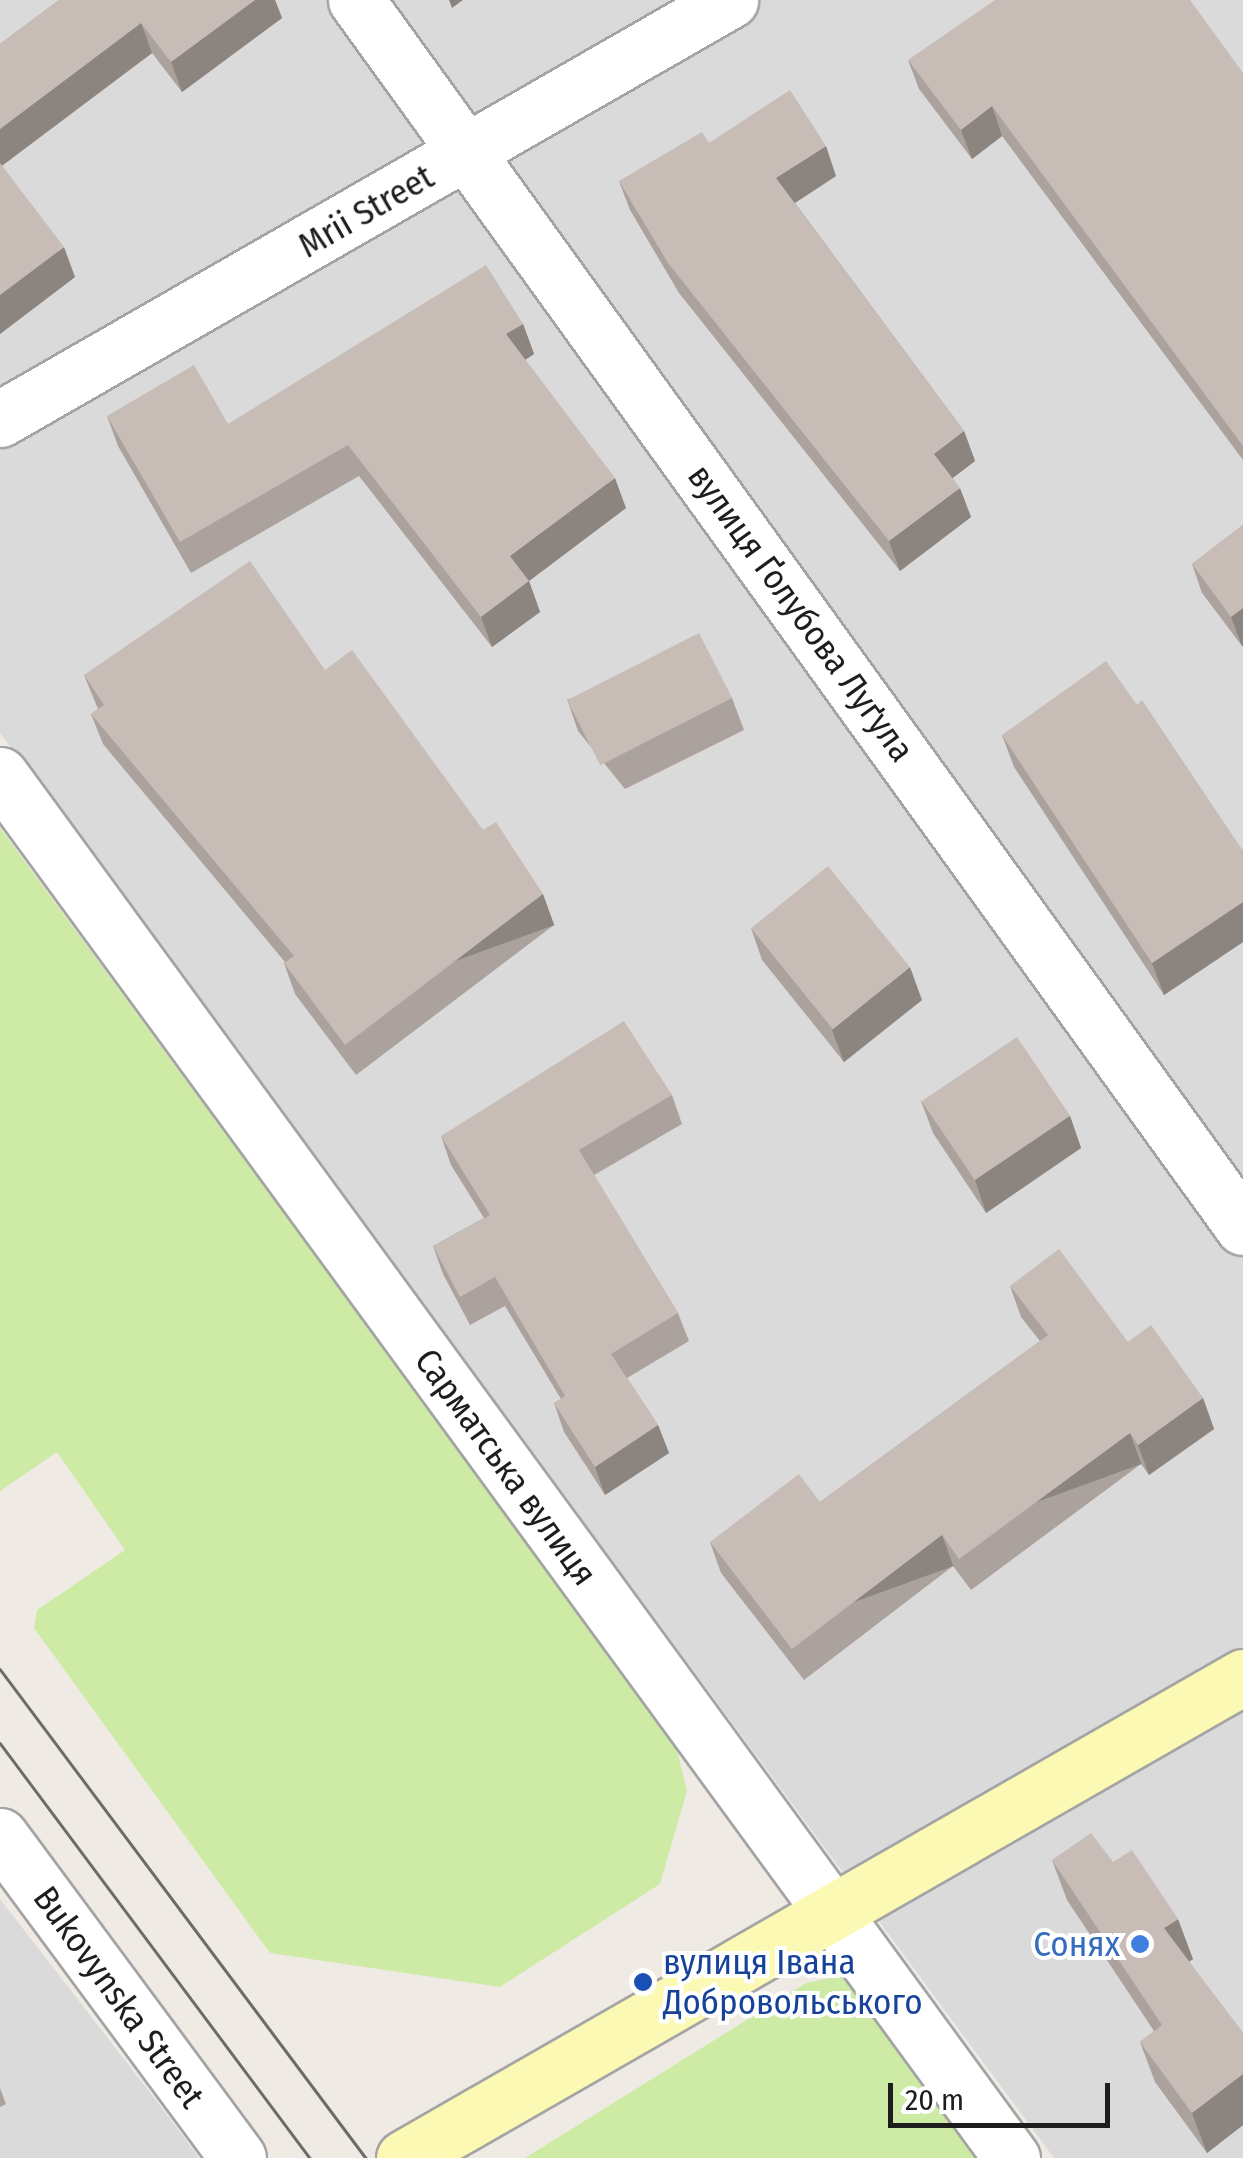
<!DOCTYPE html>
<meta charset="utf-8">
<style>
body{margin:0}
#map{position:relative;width:1243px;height:2158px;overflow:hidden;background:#efeae3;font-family:"Fira Sans Condensed",sans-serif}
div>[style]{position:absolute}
.residential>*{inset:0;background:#dbdada}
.grass>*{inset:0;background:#ceeba6}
.roads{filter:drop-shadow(2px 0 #a4a4a4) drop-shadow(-2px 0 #a4a4a4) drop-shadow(0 2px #a4a4a4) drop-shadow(0 -2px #a4a4a4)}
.street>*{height:55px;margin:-27.5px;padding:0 27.5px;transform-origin:27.5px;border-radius:27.5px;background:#fff}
.secondary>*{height:55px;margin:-27.5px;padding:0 27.5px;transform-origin:27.5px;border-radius:27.5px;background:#fbf9b4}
.tram>*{height:2.5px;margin:-1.25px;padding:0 1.25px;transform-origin:1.25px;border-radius:1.25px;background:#6b6b6b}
.wall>*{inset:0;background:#aba29d}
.shaded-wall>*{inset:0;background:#8b847f;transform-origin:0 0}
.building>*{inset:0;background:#c7bcb6;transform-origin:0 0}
.dots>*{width:28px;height:28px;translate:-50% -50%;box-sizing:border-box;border:5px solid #fff;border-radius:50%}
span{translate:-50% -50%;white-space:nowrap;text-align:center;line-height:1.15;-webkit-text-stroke:8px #fff;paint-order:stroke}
.street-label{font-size:35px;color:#1d1d1d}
.shop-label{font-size:35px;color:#366cbe}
.right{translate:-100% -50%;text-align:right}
.transit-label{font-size:35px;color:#164399}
.left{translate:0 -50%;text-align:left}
.scale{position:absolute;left:888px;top:2083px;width:222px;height:45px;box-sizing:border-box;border:5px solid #1d1d1d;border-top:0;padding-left:12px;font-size:30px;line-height:35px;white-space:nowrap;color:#1d1d1d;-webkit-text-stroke:8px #fff;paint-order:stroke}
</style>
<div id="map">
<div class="residential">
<i style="clip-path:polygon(0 0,1243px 0,1243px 2158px,1054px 2158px,0 733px)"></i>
<i style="clip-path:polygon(0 1899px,165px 2112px,199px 2158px,0 2158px)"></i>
</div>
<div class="grass">
<i style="clip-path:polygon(0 828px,676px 1746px,687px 1791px,660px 1884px,500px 1987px,270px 1953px,34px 1628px,37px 1610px,125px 1550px,57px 1452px,0 1491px)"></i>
<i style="clip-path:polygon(839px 1976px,865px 1991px,984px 2158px,525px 2158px,806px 1983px)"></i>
</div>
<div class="roads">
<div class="street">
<i style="left:356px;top:0;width:1514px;rotate:54.14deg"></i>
<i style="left:0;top:419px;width:842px;rotate:-29.85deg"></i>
<i style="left:0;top:775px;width:1714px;rotate:53.81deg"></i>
<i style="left:0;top:1836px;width:400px;rotate:53.5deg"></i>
</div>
<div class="secondary">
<i style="left:404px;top:2158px;width:967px;rotate:-29.83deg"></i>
</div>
</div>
<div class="tram">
<i style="left:0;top:1669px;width:611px;rotate:53.19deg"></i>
<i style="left:0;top:1743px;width:518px;rotate:53.24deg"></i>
</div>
<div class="wall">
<i style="clip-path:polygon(59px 0,275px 0,282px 18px,182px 92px,152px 53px,2px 166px,75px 277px,0 334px,0 44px)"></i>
<i style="clip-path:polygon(908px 60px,1243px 73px,1243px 460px,1002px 136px,972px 159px,919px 89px)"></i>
<i style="clip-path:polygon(709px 143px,836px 176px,795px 203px,964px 431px,975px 461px,952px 478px,971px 517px,900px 571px,679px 293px,630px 210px,619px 181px)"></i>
<i style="clip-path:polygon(523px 324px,534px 354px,525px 360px,626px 508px,529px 581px,540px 612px,492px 647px,359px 476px,191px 573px,118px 446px,107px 416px,228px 424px)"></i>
<i style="clip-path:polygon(1243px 525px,1243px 646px,1242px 646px,1202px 593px,1192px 564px)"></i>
<i style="clip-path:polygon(325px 670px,483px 830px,554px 925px,356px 1075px,295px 994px,284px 963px,285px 962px,103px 744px,91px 714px,98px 709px,84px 675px)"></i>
<i style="clip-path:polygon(732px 698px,744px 730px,625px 789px,578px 731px,567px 699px)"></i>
<i style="clip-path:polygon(1137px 705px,1243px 851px,1243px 942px,1164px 995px,1014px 767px,1002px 735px)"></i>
<i style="clip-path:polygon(751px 928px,922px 1000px,844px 1062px,762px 960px)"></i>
<i style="clip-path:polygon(672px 1095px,682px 1124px,594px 1175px,678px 1313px,689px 1341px,627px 1378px,658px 1425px,669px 1453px,605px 1495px,564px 1432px,554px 1403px,561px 1399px,505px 1306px,470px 1325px,443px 1274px,433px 1246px,484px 1218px,451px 1165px,441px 1136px)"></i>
<i style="clip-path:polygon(921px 1101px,1070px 1116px,1081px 1148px,986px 1213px,933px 1133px)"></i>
<i style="clip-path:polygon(1010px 1286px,1128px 1342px,1203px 1398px,1214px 1429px,1149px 1475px,1141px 1464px,971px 1590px,953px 1566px,804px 1680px,721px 1573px,710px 1542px,820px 1502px,1040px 1341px,1021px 1317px)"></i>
<i style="clip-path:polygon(1052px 1860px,1113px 1862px,1193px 1959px,1189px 1962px,1243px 2033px,1243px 2125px,1207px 2153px,1155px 2082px,1140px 2042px,1154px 2031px,1067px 1900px)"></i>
<i style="clip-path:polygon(0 2088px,6px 2104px,0 2107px)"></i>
</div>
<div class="shaded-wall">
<i style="clip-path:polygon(255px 0,275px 0,282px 18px,182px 92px,171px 62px)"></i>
<i style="clip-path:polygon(449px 0,463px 0,452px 8px)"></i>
<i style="clip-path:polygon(141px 23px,152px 53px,0 167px,0 129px)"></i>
<i style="clip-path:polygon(992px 106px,1002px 136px,972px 159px,961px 130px)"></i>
<i style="clip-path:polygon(826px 146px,836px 176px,787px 208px,776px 178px)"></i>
<i style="clip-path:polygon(64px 247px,75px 277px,0 334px,0 295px)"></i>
<i style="clip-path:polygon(523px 324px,534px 354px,517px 365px,506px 334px)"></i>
<i style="clip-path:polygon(964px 431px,975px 461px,945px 484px,934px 454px)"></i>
<i style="clip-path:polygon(615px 478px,626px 508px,529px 581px,540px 612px,492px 647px,481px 617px,510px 556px)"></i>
<i style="clip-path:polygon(960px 488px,971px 517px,900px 571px,889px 541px)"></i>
<i style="clip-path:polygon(1243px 608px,1243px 646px,1242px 646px,1231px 617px)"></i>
<i style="left:543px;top:894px;width:33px;height:249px;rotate:70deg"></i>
<i style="clip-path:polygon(1243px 902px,1243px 942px,1164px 995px,1152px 963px)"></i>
<i style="clip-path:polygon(910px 967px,922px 1000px,844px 1062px,832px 1030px)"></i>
<i style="clip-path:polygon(1070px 1116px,1081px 1148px,986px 1213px,975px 1180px)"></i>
<i style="clip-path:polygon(1203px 1398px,1214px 1429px,1149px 1475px,1138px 1445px)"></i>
<i style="clip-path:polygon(658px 1425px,669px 1453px,605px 1495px,595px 1467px)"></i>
<i style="left:1130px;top:1433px;width:33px;height:212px;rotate:70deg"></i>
<i style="left:942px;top:1535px;width:33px;height:188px;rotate:70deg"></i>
<i style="clip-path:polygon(1178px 1919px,1193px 1959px,1178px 1969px,1164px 1928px)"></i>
<i style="clip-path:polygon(1243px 2074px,1243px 2125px,1207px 2153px,1192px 2113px)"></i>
</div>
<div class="building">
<i style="clip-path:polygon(59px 0,255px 0,171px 62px,141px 23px,0 129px,0 44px)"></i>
<i style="clip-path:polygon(995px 0,1190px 0,1243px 73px,1243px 446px,992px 106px,961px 130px,908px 60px)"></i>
<i style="clip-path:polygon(790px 90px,826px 146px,776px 178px,964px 431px,934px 454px,960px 488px,889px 541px,668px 263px,619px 181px,702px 132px,709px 143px)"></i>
<i style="clip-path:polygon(0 163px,64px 247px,0 295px)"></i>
<i style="clip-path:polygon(486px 265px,523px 324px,506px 334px,615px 478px,510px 556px,529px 581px,481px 617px,348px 445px,180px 542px,107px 416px,194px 365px,228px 424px)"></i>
<i style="clip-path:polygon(1243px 525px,1243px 608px,1231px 617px,1192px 564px)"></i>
<i style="clip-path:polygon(250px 561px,325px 670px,352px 650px,483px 830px,496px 822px,543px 894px,345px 1045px,284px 963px,294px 956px,91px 714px,104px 705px,84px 675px)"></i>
<i style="left:699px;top:633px;width:73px;height:148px;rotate:63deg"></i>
<i style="clip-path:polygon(1106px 661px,1137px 705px,1142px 700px,1243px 851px,1243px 902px,1152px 963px,1002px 735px)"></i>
<i style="left:828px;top:866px;width:130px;height:99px;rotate:51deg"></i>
<i style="clip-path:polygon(624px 1021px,672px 1095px,579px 1150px,678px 1313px,611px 1354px,658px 1425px,595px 1467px,554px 1403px,565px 1396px,495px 1277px,460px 1297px,433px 1246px,490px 1215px,441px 1136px)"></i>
<i style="left:1017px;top:1037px;width:95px;height:115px;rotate:56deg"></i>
<i style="clip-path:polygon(1059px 1249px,1128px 1342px,1151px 1325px,1203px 1398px,1138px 1445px,1130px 1433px,959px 1559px,942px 1535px,792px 1649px,710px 1542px,799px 1474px,820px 1502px,1048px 1335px,1010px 1286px)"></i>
<i style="clip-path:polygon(1091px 1833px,1113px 1862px,1132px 1850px,1178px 1919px,1164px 1928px,1243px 2033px,1243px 2074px,1192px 2113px,1140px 2042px,1162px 2025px,1052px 1860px)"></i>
</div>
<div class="dots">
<i style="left:1140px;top:1944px;background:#3f7fe0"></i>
<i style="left:643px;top:1982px;background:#1a4fb4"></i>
</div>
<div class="street-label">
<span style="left:366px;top:211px;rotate:-30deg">Mrii Street</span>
<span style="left:801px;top:613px;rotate:54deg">вулиця Ґолубова Луґула</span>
<span style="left:506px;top:1467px;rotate:54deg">Сарматська вулиця</span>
<span style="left:119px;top:1997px;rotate:54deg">Bukovynska Street</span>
</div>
<div class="shop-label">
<span class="right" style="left:1120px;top:1944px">Сонях</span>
</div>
<div class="transit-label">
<span class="left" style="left:663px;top:1982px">вулиця Івана<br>Добровольського</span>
</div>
<div class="scale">20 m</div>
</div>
